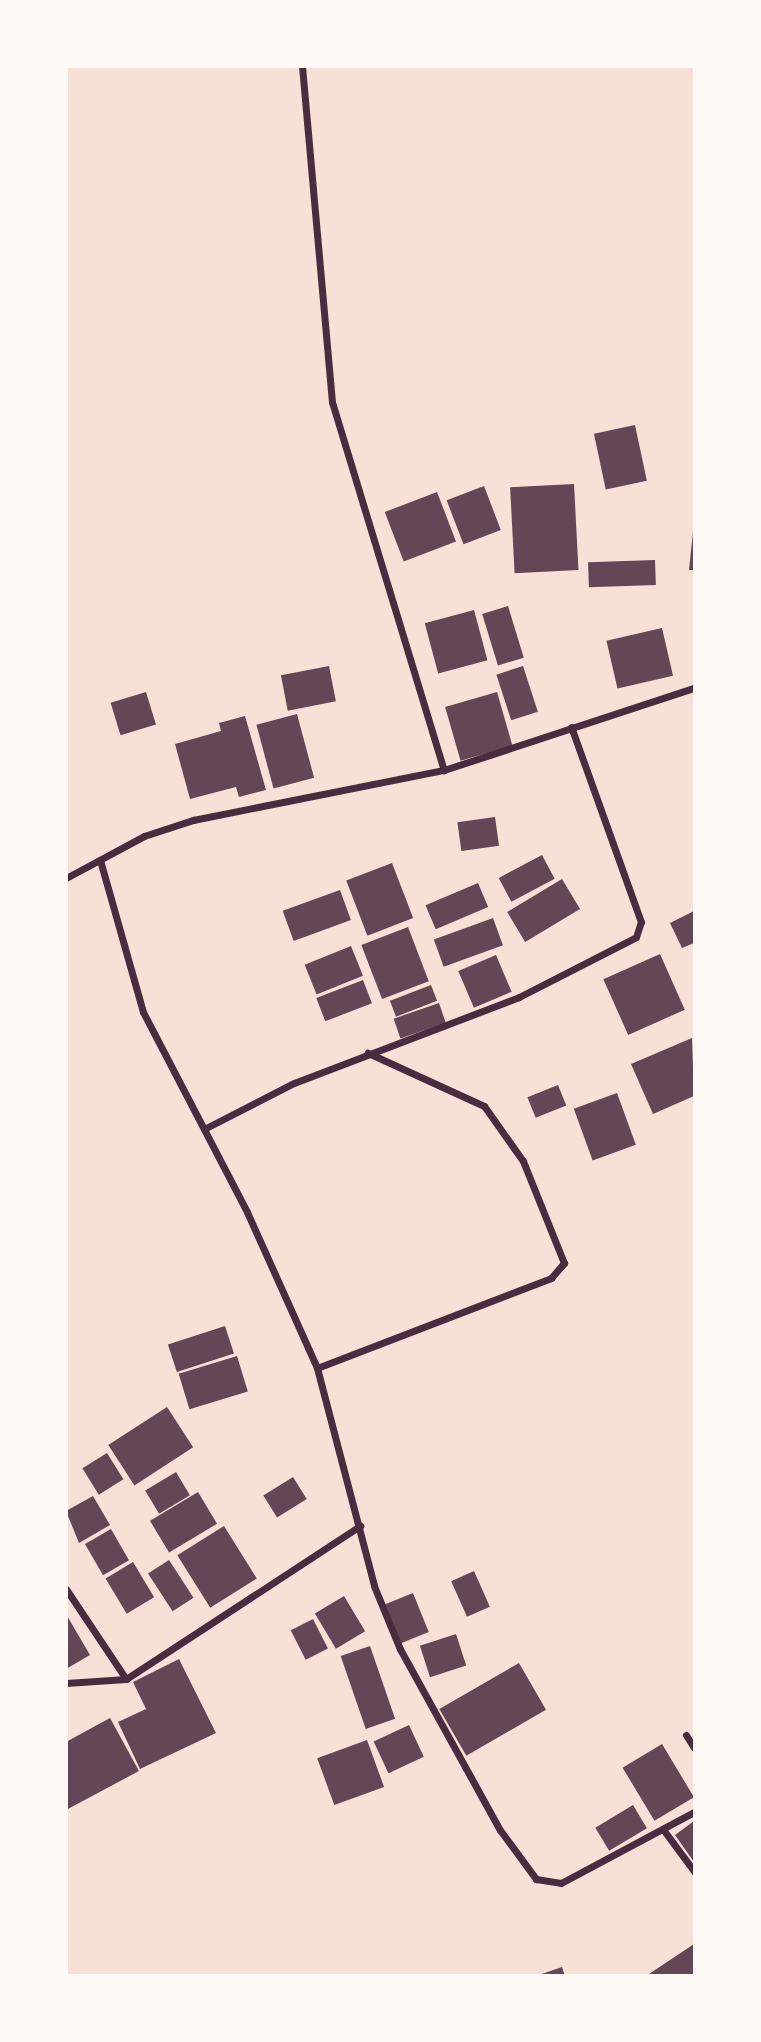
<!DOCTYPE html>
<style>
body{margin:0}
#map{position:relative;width:761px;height:2042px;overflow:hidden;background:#f7e1d7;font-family:"Varela Round",sans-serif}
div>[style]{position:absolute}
.building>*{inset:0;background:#644757;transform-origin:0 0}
.minor>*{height:7px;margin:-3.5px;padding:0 3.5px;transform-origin:3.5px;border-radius:3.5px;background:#4a2c40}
span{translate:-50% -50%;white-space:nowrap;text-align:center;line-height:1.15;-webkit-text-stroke:5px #fffaf5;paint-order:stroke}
.frame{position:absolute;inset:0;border:68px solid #fffaf5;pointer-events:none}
</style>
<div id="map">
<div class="building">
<i style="left:635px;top:425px;width:57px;height:42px;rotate:78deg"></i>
<i style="left:574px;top:484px;width:86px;height:64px;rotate:87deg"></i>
<i style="left:484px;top:486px;width:47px;height:40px;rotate:69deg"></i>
<i style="left:437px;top:492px;width:53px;height:56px;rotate:69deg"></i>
<i style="clip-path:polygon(693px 532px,694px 532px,694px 570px,689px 570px)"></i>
<i style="left:655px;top:560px;width:25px;height:67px;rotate:88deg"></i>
<i style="left:508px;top:606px;width:54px;height:27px;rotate:73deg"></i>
<i style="left:474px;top:610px;width:52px;height:51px;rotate:75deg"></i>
<i style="left:662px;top:628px;width:49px;height:57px;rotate:77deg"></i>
<i style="left:329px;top:666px;width:36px;height:49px;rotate:79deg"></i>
<i style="left:523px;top:666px;width:48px;height:28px;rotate:72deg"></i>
<i style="left:146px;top:692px;width:34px;height:37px;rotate:73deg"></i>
<i style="left:497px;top:692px;width:56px;height:54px;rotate:74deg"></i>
<i style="left:297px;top:714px;width:66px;height:42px;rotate:75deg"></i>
<i style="clip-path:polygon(245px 716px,266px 790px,239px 797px,236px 787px,190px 799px,175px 744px,221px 731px,219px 723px)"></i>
<i style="left:495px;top:817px;width:29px;height:38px;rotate:82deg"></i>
<i style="left:542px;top:855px;width:27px;height:49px;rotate:62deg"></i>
<i style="left:392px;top:863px;width:59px;height:49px;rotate:69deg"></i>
<i style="left:562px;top:879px;width:35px;height:64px;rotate:59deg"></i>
<i style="left:478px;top:883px;width:26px;height:57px;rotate:67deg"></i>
<i style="left:340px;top:890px;width:32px;height:61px;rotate:70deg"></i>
<i style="clip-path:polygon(694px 911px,694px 943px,682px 948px,670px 923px)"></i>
<i style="left:493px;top:918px;width:29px;height:63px;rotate:70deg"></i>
<i style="left:408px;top:927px;width:58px;height:50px;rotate:69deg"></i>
<i style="left:351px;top:946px;width:32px;height:50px;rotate:68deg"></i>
<i style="left:660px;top:954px;width:61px;height:62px;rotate:66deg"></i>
<i style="left:496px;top:955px;width:40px;height:41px;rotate:67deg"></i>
<i style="left:363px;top:980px;width:25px;height:50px;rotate:69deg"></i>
<i style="left:431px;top:985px;width:17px;height:44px;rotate:69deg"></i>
<i style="left:439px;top:1003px;width:21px;height:48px;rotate:71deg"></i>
<i style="clip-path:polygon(692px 1038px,694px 1096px,653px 1114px,631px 1064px)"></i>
<i style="left:558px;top:1085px;width:22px;height:33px;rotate:68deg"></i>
<i style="left:617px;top:1093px;width:55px;height:46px;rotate:70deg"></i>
<i style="left:225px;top:1326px;width:29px;height:60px;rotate:72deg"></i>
<i style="left:237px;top:1356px;width:37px;height:61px;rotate:73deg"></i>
<i style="left:167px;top:1407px;width:48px;height:70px;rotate:57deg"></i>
<i style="left:107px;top:1453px;width:31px;height:29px;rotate:58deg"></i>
<i style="left:176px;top:1472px;width:27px;height:36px;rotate:59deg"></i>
<i style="left:293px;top:1477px;width:26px;height:35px;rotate:58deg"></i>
<i style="left:198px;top:1492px;width:37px;height:56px;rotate:59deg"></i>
<i style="clip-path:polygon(93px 1496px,110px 1525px,79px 1543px,66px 1511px)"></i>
<i style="left:224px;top:1526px;width:62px;height:55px;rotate:58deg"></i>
<i style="left:111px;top:1529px;width:36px;height:30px;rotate:60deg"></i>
<i style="left:169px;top:1560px;width:45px;height:25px;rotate:57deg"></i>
<i style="left:133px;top:1562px;width:41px;height:32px;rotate:59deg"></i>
<i style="left:474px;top:1571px;width:39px;height:25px;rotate:66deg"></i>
<i style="left:413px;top:1593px;width:42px;height:30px;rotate:68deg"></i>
<i style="left:344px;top:1596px;width:41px;height:34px;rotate:59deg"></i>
<i style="clip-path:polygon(66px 1614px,90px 1655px,66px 1669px)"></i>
<i style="left:313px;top:1619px;width:33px;height:25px;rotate:63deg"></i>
<i style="left:456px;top:1634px;width:33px;height:38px;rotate:72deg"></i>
<i style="left:370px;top:1646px;width:77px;height:31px;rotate:71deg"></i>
<i style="clip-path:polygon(179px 1659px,216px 1733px,140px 1769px,118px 1722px,146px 1709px,133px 1682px)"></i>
<i style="left:519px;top:1663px;width:54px;height:92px;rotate:60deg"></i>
<i style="clip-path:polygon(110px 1718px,139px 1771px,66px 1810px,66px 1742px)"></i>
<i style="left:409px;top:1725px;width:35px;height:39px;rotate:65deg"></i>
<i style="left:367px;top:1740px;width:50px;height:53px;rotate:70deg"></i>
<i style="left:662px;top:1744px;width:62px;height:46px;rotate:59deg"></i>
<i style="left:633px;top:1805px;width:27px;height:44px;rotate:59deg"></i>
<i style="clip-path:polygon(694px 1821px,694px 1862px,675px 1835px)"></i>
<i style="clip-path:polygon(694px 1944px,694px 1976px,646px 1976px)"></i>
<i style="clip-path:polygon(562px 1967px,565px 1976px,539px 1976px,539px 1975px)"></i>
</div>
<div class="minor">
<i style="left:302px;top:66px;width:337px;rotate:84.9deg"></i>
<i style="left:332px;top:402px;width:385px;rotate:73.1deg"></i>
<i style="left:100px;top:860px;width:158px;rotate:74.2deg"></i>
<i style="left:143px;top:1012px;width:225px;rotate:62.5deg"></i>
<i style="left:247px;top:1212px;width:171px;rotate:65.8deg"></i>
<i style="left:317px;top:1368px;width:225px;rotate:75.3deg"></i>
<i style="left:374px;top:1586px;width:68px;rotate:67.6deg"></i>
<i style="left:400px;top:1649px;width:207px;rotate:61.1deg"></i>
<i style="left:500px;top:1830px;width:61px;rotate:53.7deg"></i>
<i style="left:536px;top:1879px;width:25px;rotate:9deg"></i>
<i style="left:561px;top:1883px;width:151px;rotate:-28.1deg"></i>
<i style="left:66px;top:878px;width:89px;rotate:-28.3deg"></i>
<i style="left:144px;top:836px;width:52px;rotate:-18.1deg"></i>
<i style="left:193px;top:820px;width:256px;rotate:-11.3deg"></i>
<i style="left:444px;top:770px;width:263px;rotate:-18.2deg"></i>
<i style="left:204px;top:1129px;width:101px;rotate:-27.1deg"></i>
<i style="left:294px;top:1083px;width:241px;rotate:-20.9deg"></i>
<i style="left:519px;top:997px;width:131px;rotate:-27.1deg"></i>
<i style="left:636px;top:937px;width:16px;rotate:-72deg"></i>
<i style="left:641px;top:922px;width:207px;rotate:-109.7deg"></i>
<i style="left:317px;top:1368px;width:251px;rotate:-21deg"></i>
<i style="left:551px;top:1278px;width:20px;rotate:-49deg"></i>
<i style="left:564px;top:1263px;width:110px;rotate:-111.9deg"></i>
<i style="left:523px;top:1161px;width:67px;rotate:-125.3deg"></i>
<i style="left:484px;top:1106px;width:128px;rotate:-155.4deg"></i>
<i style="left:66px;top:1589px;width:108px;rotate:56.3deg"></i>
<i style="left:66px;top:1683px;width:60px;rotate:-3.8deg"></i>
<i style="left:126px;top:1679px;width:280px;rotate:-33.2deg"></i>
<i style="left:686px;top:1735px;width:15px;rotate:58deg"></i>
<i style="left:665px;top:1832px;width:49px;rotate:53.4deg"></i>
</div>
<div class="frame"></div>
</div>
